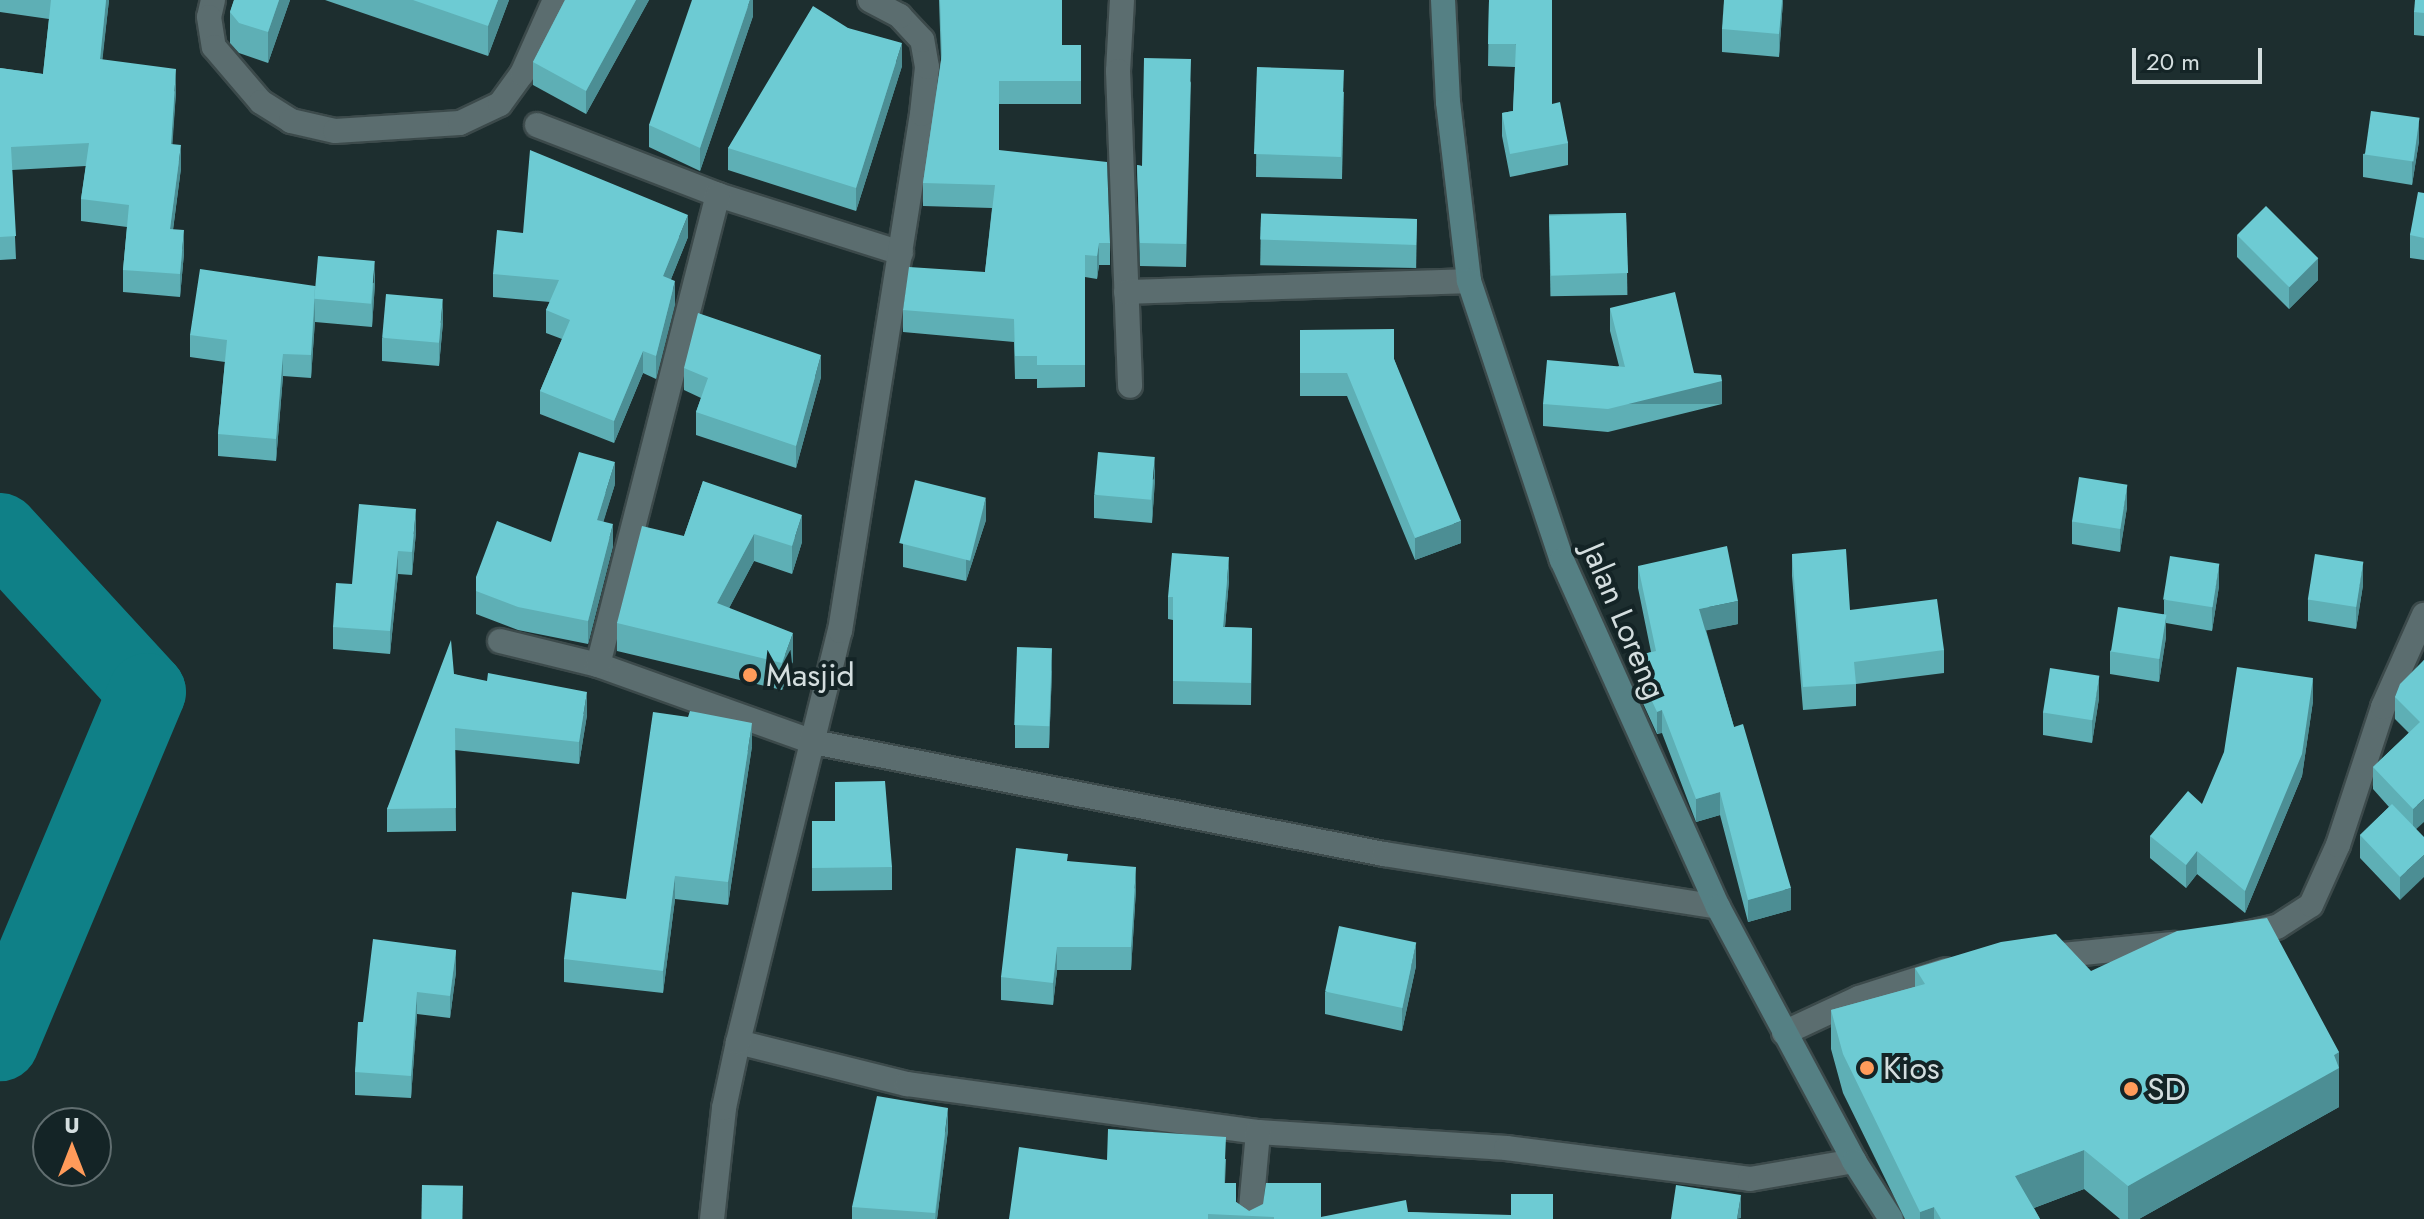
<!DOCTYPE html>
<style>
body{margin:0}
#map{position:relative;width:2424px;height:1219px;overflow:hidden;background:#1d2e2f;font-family:Jost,sans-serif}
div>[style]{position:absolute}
.river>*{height:78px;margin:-39px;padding:0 39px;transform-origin:39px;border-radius:39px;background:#0f8087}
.roads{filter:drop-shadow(2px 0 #3c4a4b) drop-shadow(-2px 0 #3c4a4b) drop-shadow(0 2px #3c4a4b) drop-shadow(0 -2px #3c4a4b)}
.street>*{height:24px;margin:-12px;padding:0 12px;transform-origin:12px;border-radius:12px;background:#5b6d6f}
.secondary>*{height:24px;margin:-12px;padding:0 12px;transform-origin:12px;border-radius:12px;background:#558084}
.wall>*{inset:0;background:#5eafb5;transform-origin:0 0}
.shaded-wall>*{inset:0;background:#4c8e94;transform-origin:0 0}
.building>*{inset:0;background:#6dcbd3;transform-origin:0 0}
.dots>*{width:22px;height:22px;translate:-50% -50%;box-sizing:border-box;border:4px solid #142426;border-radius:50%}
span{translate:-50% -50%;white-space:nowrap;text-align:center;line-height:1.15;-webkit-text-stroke:8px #142426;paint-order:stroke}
.street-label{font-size:32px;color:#d4dedf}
.poi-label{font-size:32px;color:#d4dedf}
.left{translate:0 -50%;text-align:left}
.north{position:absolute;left:32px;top:1107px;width:80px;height:80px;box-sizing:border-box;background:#142426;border:2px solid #616e70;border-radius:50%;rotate:0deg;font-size:22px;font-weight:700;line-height:32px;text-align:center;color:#d4dedf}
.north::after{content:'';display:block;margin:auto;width:28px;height:36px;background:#ff9b5a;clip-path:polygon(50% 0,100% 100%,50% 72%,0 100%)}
.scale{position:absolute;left:2132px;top:48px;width:130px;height:36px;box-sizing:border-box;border:4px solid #d4dedf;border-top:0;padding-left:10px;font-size:24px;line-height:28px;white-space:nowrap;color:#d4dedf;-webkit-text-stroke:6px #142426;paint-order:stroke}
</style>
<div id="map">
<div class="river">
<i style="left:0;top:532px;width:217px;rotate:47.4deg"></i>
<i style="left:147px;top:692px;width:380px;rotate:112.8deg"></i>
</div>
<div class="roads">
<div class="street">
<i style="left:213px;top:0;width:17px;rotate:103deg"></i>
<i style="left:209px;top:17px;width:30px;rotate:81deg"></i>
<i style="left:214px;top:47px;width:72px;rotate:49.5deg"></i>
<i style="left:261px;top:102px;width:36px;rotate:32deg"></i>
<i style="left:291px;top:121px;width:45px;rotate:12.8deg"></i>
<i style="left:335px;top:131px;width:125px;rotate:-3.7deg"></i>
<i style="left:460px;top:123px;width:44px;rotate:-25.4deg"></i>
<i style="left:500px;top:104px;width:37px;rotate:-54deg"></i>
<i style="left:522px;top:74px;width:81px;rotate:-66deg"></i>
<i style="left:1122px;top:0;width:71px;rotate:93.2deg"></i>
<i style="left:1118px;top:71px;width:315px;rotate:87.8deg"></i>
<i style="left:537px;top:125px;width:194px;rotate:21.1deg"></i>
<i style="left:718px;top:195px;width:192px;rotate:17.6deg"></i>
<i style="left:1126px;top:292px;width:343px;rotate:-1.8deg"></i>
<i style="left:500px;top:641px;width:101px;rotate:13.8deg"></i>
<i style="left:598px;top:665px;width:228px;rotate:19.7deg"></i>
<i style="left:813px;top:742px;width:582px;rotate:11.1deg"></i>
<i style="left:1384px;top:854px;width:338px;rotate:9deg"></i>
<i style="left:598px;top:665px;width:485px;rotate:-75.7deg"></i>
<i style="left:2241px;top:935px;width:37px;rotate:-13deg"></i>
<i style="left:2277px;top:927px;width:40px;rotate:-32.9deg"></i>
<i style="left:2311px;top:905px;width:66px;rotate:-65.8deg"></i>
<i style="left:2338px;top:845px;width:145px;rotate:-71.9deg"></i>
<i style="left:2383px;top:707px;width:101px;rotate:-66deg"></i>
<i style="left:2042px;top:957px;width:132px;rotate:-5.7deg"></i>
<i style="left:1784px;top:1033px;width:83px;rotate:-25deg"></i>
<i style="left:1859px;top:998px;width:91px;rotate:-17.8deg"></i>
<i style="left:738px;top:1042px;width:174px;rotate:14deg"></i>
<i style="left:907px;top:1084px;width:354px;rotate:7.8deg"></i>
<i style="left:1258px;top:1132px;width:249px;rotate:3.7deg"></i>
<i style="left:1506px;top:1148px;width:246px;rotate:7.2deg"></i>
<i style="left:1750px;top:1179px;width:106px;rotate:-9.8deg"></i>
<i style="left:712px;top:1219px;width:112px;rotate:-83.8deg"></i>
<i style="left:724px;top:1108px;width:67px;rotate:-78deg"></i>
<i style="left:738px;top:1042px;width:423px;rotate:-76.1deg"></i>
<i style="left:840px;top:631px;width:523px;rotate:-80.99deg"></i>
<i style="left:922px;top:114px;width:47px;rotate:-83.9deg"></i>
<i style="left:927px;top:67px;width:27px;rotate:-100deg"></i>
<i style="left:922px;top:40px;width:33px;rotate:-133deg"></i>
<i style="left:900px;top:16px;width:34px;rotate:-152deg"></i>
<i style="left:1250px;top:1219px;width:87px;rotate:-84.7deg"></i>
</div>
<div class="secondary">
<i style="left:1443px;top:0;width:102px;rotate:87.2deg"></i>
<i style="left:1448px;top:102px;width:180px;rotate:83.3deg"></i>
<i style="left:1469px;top:281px;width:294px;rotate:71.6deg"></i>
<i style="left:1562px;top:560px;width:380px;rotate:65.8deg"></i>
<i style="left:1718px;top:907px;width:288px;rotate:61.8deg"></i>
<i style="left:1854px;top:1161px;width:69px;rotate:57.5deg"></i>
</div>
</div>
<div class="wall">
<i style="clip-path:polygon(0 0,109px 0,102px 60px,176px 92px,172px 144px,181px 168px,173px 230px,184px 253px,180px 297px,123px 292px,123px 270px,127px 227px,81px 221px,81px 199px,86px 166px,12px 170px,16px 259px,0 260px,0 68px,43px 74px,49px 19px,0 12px)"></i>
<i style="clip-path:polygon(234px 0,290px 0,268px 63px,239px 53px,230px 43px,230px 12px)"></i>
<i style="clip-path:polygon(325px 0,509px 0,488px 56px)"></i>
<i style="clip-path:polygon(565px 0,649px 0,586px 114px,533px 85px,533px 62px)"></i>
<i style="clip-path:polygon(753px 0,753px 16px,700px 171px,649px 147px,649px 125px)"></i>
<i style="clip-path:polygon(939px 0,1062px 0,1062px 45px,1081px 45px,1081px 104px,999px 104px,999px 150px,1110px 243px,1110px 265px,1099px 265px,1097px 279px,1085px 277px,1085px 387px,1037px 388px,1037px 379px,1015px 379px,1014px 342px,903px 332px,903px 310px,985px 272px,992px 208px,923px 206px,923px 183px,941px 60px)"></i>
<i style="clip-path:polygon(1489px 0,1552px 104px,1568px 143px,1568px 165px,1510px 177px,1502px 136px,1502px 113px,1513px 111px,1515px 67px,1488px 66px)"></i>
<i style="clip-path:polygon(1783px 0,1779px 57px,1722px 52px,1722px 29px)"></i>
<i style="clip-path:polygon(2424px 0,2424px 36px,2414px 35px,2414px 12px)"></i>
<i style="clip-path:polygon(848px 28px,902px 66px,856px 211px,728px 170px,728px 148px)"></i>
<i style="clip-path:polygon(1257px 67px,1344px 92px,1342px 179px,1256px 177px)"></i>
<i style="clip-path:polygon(1191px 81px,1186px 267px,1140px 266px,1137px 165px,1142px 166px)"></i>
<i style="clip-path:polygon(2419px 141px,2412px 185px,2363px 177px,2363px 154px)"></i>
<i style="clip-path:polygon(2424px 193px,2424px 260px,2410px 258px,2410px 235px)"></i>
<i style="left:1626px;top:213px;width:82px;height:77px;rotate:89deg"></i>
<i style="left:1417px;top:219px;width:49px;height:156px;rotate:91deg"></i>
<i style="clip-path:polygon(523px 233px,688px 237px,671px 279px,675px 304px,656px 379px,643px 373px,614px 443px,540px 414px,540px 391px,562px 339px,546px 333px,546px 310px,550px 302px,493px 297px,493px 274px)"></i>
<i style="clip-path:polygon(2237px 235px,2318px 280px,2289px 309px,2237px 257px)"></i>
<i style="clip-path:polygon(375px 283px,372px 327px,315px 322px,315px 320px,311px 378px,283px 376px,276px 461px,218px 456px,218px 434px,225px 362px,190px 357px,190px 335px,315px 286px)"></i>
<i style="clip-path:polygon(1610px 308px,1694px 373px,1722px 404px,1608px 432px,1543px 426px,1543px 404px,1619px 366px,1610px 331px)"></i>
<i style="clip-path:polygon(443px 322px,439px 366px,382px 361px,382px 338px)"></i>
<i style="clip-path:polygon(1300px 330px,1394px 359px,1461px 543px,1415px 560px,1347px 396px,1300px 396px)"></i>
<i style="clip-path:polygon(684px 368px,821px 377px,796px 468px,696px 435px,696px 412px,701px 398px,684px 390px)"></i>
<i style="clip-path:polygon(1155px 479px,1152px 523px,1094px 518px,1094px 495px)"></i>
<i style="clip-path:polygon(703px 481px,802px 542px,792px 574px,754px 561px,729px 608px,793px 661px,782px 690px,617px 651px,617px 623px,684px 536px)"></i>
<i style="clip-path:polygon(615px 484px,603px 522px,613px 546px,588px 644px,518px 630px,476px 614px,476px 577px,551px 542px)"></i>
<i style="clip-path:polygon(2127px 507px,2120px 552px,2072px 544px,2072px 521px)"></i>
<i style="clip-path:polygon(986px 520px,966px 581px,903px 567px,903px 544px)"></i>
<i style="clip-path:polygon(416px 532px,412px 575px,398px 574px,390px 654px,333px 649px,333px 627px,352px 584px)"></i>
<i style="clip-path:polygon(1792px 554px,1850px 610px,1944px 650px,1944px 673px,1856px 684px,1856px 706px,1803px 710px,1792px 576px)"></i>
<i style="clip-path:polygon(1638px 566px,1738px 624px,1706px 630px,1734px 727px,1791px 910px,1748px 922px,1720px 815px,1696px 822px,1662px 733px,1657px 734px,1642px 701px,1636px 679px,1636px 656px,1651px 652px,1638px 588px)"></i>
<i style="clip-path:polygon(1229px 580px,1225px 627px,1252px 628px,1251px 705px,1173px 704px,1173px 620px,1168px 619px,1168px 597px)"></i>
<i style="clip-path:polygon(2363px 585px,2356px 629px,2308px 621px,2308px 599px)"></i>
<i style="clip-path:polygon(2219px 586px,2212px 631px,2166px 623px,2166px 637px,2159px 682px,2110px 674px,2110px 651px,2164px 614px,2164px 600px)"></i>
<i style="clip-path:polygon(2424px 660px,2416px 829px,2400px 900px,2360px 858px,2360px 835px,2389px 807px,2373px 789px,2373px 767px,2409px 733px,2395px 719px,2395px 697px)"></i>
<i style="clip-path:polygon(1052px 670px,1049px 748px,1015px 748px,1015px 725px)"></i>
<i style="clip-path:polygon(454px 674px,587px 715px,579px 764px,455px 750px,456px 831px,387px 832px,387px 809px)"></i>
<i style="clip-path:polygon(2099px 698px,2092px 743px,2043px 735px,2043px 712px)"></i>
<i style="clip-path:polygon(2313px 701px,2302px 776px,2245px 913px,2197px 874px,2186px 888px,2150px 858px,2150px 836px,2202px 804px)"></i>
<i style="clip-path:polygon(752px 746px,728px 905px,675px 899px,663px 993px,564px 982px,564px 959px,626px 899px)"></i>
<i style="clip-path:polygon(812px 821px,892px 867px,892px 890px,812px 891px)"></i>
<i style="clip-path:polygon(1068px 861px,1136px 889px,1131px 970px,1057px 970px,1053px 1005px,1001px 1000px,1001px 977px)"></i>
<i style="clip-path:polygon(456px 950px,456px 972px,450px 1018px,417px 1014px,411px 1098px,355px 1095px,355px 1072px,363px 1022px)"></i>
<i style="clip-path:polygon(1416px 966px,1402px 1031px,1325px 1014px,1325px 992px)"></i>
<i style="clip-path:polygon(1915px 968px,2091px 971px,2339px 1052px,2339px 1107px,2139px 1219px,2120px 1219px,2084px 1189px,2034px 1208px,2040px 1219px,1905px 1219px,1843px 1093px,1831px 1049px,1831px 1010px,1915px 987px)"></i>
<i style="clip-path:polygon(948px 1130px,937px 1219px,852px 1219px,852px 1207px)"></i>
<i style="clip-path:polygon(1226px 1159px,1225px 1183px,1236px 1202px,1249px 1211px,1321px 1217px,1408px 1212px,1553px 1219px,1009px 1219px,1107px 1160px)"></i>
</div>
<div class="shaded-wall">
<i style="clip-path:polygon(106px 0,109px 0,100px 82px,100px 59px)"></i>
<i style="clip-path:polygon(279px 0,290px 0,268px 63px,268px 32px)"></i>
<i style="clip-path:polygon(498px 0,509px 0,488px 56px,488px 26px)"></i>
<i style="clip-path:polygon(636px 0,649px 0,586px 114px,586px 91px)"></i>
<i style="clip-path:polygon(750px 0,753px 0,753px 16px,700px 171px,700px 148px)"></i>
<i style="clip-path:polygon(1782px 0,1783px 0,1779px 57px,1779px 34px)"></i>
<i style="clip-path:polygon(902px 43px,902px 66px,856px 211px,856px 188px)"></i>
<i style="clip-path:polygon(176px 69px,176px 92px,171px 166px,171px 144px)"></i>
<i style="clip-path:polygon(2419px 118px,2419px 141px,2412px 185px,2412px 162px)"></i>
<i style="clip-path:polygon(181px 145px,181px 168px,170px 252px,170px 229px)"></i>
<i style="clip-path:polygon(688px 215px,688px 237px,663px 299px,663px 276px)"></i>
<i style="clip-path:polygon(184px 230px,184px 253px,180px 297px,180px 274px)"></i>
<i style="clip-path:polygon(1099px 243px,1099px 265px,1097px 279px,1097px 256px)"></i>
<i style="clip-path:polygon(2318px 258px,2318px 280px,2289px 309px,2289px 286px)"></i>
<i style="clip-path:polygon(375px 261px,375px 283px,372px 327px,372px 304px)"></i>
<i style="clip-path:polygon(675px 281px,675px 304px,656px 379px,656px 356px)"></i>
<i style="clip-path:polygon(315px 299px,315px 320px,311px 378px,311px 355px)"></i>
<i style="clip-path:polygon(443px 299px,443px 322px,439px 366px,439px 343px)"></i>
<i style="clip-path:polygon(643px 351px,643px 373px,614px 443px,614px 421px)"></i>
<i style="clip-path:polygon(283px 354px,283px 376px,276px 461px,276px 439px)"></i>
<i style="clip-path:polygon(821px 355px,821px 377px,796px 468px,796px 446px)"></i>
<i style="left:1722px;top:381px;width:23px;height:117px;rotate:90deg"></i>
<i style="clip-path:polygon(1155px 457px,1155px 479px,1152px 523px,1152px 500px)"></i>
<i style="clip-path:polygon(615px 462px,615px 484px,597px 543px,597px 520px)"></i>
<i style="clip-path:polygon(2127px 485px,2127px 507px,2120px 552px,2120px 529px)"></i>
<i style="clip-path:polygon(986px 498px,986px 520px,966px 581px,966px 559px)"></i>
<i style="clip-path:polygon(416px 509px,416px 532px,412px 575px,412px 552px)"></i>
<i style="clip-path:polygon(802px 515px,802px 542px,792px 574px,792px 546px)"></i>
<i style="clip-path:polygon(1461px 521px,1461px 543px,1415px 560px,1415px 538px)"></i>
<i style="clip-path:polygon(613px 524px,613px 546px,588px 644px,588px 621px)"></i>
<i style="clip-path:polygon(754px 534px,754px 561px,717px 631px,717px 603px)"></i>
<i style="clip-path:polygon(398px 551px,398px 574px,390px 654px,390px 631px)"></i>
<i style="clip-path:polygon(1229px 557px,1229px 580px,1223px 650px,1223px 627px)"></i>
<i style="clip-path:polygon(2363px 562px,2363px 585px,2356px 629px,2356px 606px)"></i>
<i style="clip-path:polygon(2219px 564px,2219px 586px,2212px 631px,2212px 608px)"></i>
<i style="clip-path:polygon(1738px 601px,1738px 624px,1699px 632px,1699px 609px)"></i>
<i style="clip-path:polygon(2166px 615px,2166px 637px,2159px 682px,2159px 659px)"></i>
<i style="clip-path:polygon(793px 633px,793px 661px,782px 690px,782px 663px)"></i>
<i style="clip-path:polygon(1052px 648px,1052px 670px,1049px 748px,1049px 726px)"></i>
<i style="clip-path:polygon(2099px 676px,2099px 698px,2092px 743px,2092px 720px)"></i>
<i style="clip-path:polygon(2313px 678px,2313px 701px,2302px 776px,2245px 913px,2245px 891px)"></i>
<i style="clip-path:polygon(587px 692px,587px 715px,579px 764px,579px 742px)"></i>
<i style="left:1662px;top:710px;width:23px;height:5px;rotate:90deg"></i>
<i style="clip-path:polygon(752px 723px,752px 746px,728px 905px,728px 882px)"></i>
<i style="clip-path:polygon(1720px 792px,1720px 815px,1696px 822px,1696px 799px)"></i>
<i style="clip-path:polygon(2424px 799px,2424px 822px,2413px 832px,2413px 809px)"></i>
<i style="clip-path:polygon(2197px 851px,2197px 874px,2186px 888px,2186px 865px)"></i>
<i style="clip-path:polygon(2424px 855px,2424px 877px,2400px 900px,2400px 877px)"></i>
<i style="clip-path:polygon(1136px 867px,1136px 889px,1131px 970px,1131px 947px)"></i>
<i style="clip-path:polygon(675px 876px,675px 899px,663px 993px,663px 971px)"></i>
<i style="clip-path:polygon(1791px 888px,1791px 910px,1748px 922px,1748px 900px)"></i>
<i style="clip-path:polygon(1416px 943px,1416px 966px,1402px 1031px,1402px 1009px)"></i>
<i style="clip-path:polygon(1057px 947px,1057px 970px,1053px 1005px,1053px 983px)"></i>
<i style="clip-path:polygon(456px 950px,456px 972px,450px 1018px,450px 996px)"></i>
<i style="clip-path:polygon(417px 992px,417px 1014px,411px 1098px,411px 1076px)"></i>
<i style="clip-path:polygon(2339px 1052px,2339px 1107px,2139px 1219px,2128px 1219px,2128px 1186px)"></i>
<i style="clip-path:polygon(948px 1108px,948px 1130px,937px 1219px,935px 1219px)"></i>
<i style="clip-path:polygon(2084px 1150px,2084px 1189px,2015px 1215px,2015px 1176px)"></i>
<i style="clip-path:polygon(1741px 1195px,1741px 1218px,1737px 1219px)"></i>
<i style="clip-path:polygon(1934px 1207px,1934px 1219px,1920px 1219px,1920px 1212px)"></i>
</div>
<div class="building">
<i style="clip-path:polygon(51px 0,106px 0,100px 59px,176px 69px,171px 144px,181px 145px,170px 229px,184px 230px,180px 274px,123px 270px,129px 205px,81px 199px,89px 143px,11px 147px,16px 236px,0 237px,0 68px,43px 74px)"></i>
<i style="clip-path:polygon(234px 0,279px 0,268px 32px,239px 23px,230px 12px)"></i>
<i style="clip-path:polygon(413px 0,498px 0,488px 26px)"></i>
<i style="clip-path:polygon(565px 0,636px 0,586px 91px,533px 62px)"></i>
<i style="clip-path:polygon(692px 0,750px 0,700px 148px,649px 125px)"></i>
<i style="clip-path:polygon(940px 0,1062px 0,1062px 45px,1081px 45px,1081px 81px,999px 81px,999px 150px,1107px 162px,1110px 243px,1099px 243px,1097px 256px,1085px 255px,1085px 365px,1037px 365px,1037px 356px,1015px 356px,1014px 319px,903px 310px,909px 267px,985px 272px,995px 185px,923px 183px,942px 55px)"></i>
<i style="clip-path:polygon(1489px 0,1552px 0,1552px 104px,1560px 102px,1568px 143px,1510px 154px,1502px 113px,1513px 111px,1516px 44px,1488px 44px)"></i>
<i style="clip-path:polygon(1724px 0,1782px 0,1779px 34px,1722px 29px)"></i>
<i style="clip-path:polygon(2415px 0,2424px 0,2424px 13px,2414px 12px)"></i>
<i style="clip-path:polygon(813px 6px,848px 28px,902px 43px,856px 188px,728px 148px)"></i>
<i style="clip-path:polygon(1144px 58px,1191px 59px,1186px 244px,1140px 243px,1137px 165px,1142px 166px)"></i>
<i style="left:1257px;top:67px;width:87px;height:87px;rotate:2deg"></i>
<i style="left:2371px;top:111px;width:49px;height:44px;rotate:8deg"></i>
<i style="clip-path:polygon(530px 150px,688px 215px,663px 276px,675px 281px,656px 356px,643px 351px,614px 421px,540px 391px,570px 320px,546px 310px,559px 280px,493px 274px,497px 230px,523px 233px)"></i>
<i style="clip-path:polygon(2418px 192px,2424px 193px,2424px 238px,2410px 235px)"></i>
<i style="left:2266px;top:206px;width:74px;height:41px;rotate:45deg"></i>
<i style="left:1626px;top:213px;width:60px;height:77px;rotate:88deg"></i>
<i style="left:1417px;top:219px;width:26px;height:156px;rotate:92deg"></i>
<i style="left:318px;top:256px;width:57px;height:43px;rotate:5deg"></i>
<i style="clip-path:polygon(200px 269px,315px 286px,311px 355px,283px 354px,276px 439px,218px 434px,227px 340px,190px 335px)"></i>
<i style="clip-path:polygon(1675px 292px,1694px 373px,1721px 375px,1722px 381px,1608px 409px,1543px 404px,1547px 360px,1625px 367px,1610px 308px)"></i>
<i style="left:386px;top:294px;width:57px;height:44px;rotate:5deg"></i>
<i style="clip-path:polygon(698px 313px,821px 355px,796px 446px,696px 412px,708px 378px,684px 368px)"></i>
<i style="clip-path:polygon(1394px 329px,1394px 359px,1461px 521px,1415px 538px,1347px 373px,1300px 373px,1300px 330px)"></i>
<i style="clip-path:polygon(579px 452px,615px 462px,597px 520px,613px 524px,588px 621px,518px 607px,476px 591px,476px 577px,497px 521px,551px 542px)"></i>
<i style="left:1098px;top:452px;width:57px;height:43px;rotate:5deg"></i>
<i style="left:2079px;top:477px;width:49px;height:45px;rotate:9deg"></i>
<i style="left:915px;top:480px;width:73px;height:65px;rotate:14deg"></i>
<i style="clip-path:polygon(703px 481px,802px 515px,792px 546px,754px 534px,717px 603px,793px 633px,782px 663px,617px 623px,642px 526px,684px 536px)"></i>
<i style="clip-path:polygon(359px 504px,416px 509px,412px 552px,398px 551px,390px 631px,333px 627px,336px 583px,352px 584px)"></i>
<i style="clip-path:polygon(1727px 546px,1738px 601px,1699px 609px,1734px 727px,1743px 724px,1791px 888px,1748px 900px,1720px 792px,1696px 799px,1662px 710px,1657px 712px,1642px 679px,1636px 656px,1656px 651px,1638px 566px)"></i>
<i style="clip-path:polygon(1846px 549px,1850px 610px,1937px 599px,1944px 650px,1854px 662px,1856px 684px,1803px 687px,1792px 554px)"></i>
<i style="clip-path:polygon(1172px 553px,1229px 557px,1223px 627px,1252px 628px,1251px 683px,1173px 681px,1173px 597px,1168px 597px)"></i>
<i style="left:2315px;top:554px;width:49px;height:46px;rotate:9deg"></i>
<i style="left:2170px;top:556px;width:50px;height:44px;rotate:9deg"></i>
<i style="left:2118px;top:607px;width:49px;height:45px;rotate:9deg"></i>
<i style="clip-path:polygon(451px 640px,454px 674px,487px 681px,488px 673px,587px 692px,579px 742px,455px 728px,456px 808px,387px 809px)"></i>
<i style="left:1017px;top:647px;width:35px;height:78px;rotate:2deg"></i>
<i style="clip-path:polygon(2424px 660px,2424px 799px,2413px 809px,2373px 767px,2420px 722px,2395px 697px,2400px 684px)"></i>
<i style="clip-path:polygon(2237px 667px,2313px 678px,2302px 754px,2245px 891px,2197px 851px,2186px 865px,2150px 836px,2188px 791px,2202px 804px,2224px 752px)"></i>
<i style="left:2050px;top:668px;width:50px;height:45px;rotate:9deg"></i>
<i style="clip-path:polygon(690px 711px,752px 723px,728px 882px,675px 876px,663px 971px,564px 959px,572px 892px,626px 899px,653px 712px,688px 717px)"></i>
<i style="clip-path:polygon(885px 781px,892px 867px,812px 868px,812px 821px,835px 821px,835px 782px)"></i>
<i style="clip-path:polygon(2392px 804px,2424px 837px,2424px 855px,2400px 877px,2360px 835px)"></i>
<i style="clip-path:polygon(1016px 848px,1068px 854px,1067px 861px,1136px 867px,1131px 947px,1057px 947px,1053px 983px,1001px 977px)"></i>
<i style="clip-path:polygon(2267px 918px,2339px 1052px,2334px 1055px,2339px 1068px,2128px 1186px,2084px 1150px,2015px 1176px,2040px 1219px,1941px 1219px,1934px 1207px,1920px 1212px,1843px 1054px,1831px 1010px,1925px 984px,1915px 968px,2001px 942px,2056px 934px,2091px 971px,2177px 931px)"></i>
<i style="left:1339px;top:926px;width:79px;height:67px;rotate:12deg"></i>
<i style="clip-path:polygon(373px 939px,456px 950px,450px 996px,417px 992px,411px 1076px,355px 1072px,358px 1022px,363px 1022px)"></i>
<i style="clip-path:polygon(877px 1096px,948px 1108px,935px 1213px,852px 1207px)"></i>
<i style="clip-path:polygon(1108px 1129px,1226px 1137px,1224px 1183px,1236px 1183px,1236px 1202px,1249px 1211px,1263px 1204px,1266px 1183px,1321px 1183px,1321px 1217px,1406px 1200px,1408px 1212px,1511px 1215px,1511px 1194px,1553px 1194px,1553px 1219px,1274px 1219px,1274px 1217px,1208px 1214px,1208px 1219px,1009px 1219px,1019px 1147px,1107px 1160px)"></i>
<i style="left:422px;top:1185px;width:41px;height:34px;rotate:1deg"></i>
<i style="clip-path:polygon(1676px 1185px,1741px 1195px,1737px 1219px,1671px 1219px)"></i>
</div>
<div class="dots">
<i style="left:750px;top:675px;background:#ff9b5a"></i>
<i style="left:1867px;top:1068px;background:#ff9b5a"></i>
<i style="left:2131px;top:1089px;background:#ff9b5a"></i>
</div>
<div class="street-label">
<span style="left:1624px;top:621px;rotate:67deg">Jalan Loreng</span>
</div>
<div class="poi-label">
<span class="left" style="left:766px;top:675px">Masjid</span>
<span class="left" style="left:1883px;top:1068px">Kios</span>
<span class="left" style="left:2147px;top:1089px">SD</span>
</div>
<div class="north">U</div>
<div class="scale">20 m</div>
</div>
